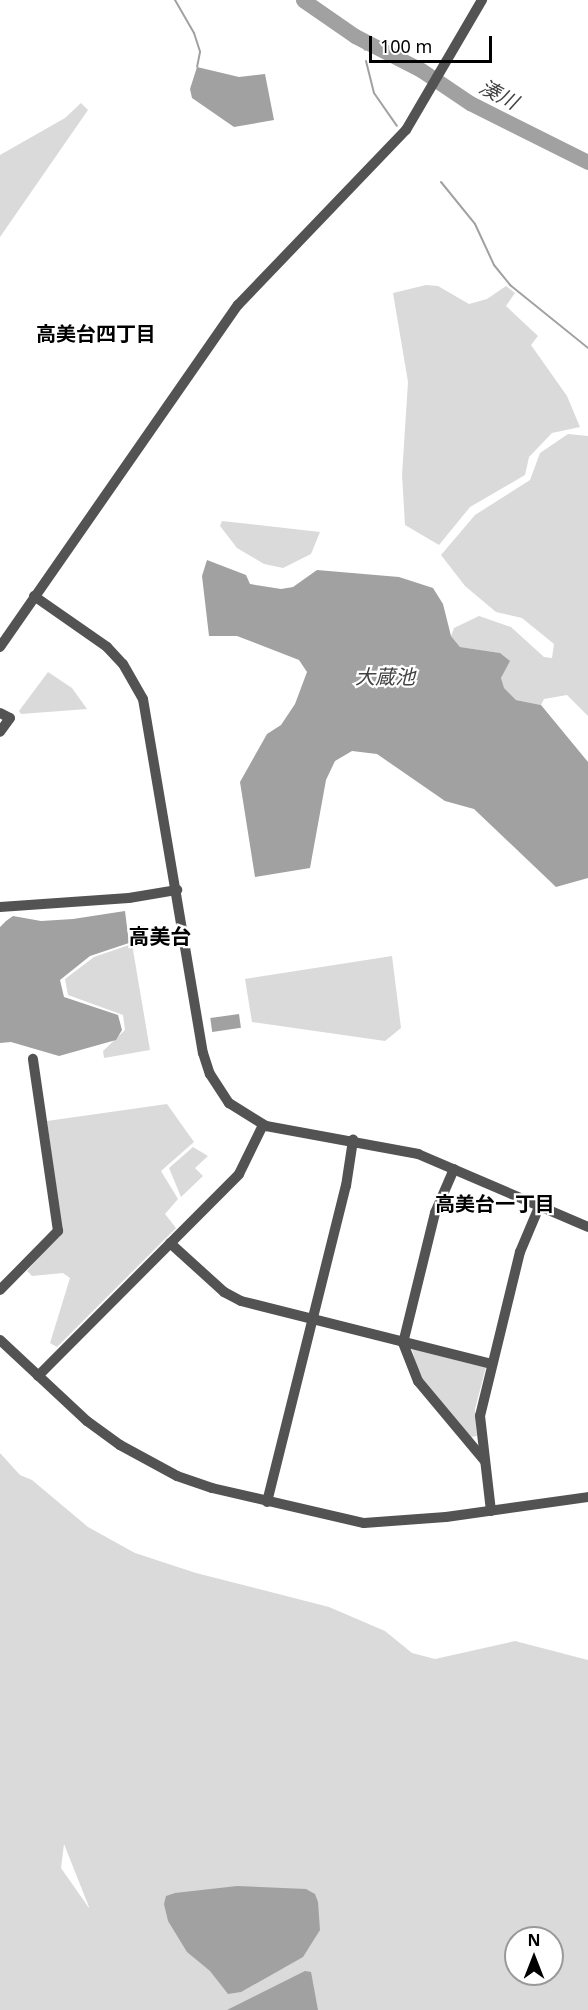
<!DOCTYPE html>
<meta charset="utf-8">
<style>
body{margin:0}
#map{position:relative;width:588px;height:2010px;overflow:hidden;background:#fff;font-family:"Noto Sans","Noto Sans JP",sans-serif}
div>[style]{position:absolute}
.green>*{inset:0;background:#dadada}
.water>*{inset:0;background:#a1a1a1;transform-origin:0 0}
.stream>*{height:2px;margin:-1px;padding:0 1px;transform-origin:1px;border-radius:1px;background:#a1a1a1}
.river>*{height:15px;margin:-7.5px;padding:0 7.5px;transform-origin:7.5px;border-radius:7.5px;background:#a1a1a1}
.minor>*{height:10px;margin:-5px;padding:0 5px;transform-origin:5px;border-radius:5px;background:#535353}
span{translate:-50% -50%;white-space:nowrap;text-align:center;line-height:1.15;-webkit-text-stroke:4.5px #fff;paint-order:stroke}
.water-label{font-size:20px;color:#424242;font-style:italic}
.neighbourhood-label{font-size:20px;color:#000;font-weight:700}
.quarter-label{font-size:21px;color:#000;font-weight:700}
.north{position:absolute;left:504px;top:1926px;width:60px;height:60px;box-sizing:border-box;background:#fff;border:2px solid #999;border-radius:50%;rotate:0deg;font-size:16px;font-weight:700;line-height:24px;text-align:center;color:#000}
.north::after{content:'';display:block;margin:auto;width:21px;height:27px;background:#000;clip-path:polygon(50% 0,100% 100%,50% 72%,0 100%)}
.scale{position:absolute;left:369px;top:36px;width:123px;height:27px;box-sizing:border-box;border:3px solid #000;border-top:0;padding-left:8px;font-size:18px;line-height:21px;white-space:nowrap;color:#000;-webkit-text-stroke:4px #fff;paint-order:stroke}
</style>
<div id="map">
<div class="green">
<i style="clip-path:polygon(81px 103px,88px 110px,0 237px,0 155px,65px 118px)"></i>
<i style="clip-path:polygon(426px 285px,438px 286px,469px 304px,487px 299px,506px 286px,515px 293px,506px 306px,538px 336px,531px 345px,567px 396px,580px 427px,552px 433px,529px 457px,525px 475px,470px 507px,439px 545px,405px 525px,402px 475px,408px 382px,393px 293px)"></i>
<i style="clip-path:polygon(568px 434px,588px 436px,588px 716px,567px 695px,544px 699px,541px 705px,516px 700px,503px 688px,501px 678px,509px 661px,499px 653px,460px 647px,451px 636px,454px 628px,479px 616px,511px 627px,544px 657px,552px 658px,554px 644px,522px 618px,496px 612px,465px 586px,441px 555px,475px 515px,530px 480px,540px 453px)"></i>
<i style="clip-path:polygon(222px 521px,320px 532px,311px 554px,283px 568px,264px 564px,237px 548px,220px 526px)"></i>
<i style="clip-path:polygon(48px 672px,72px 688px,87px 709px,21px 714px,19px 711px)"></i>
<i style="clip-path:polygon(132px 944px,150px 1050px,104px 1058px,103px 1051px,125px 1030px,123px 1015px,68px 995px,65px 979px,94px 957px)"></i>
<i style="clip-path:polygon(392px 956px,401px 1028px,385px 1041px,252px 1022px,245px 979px)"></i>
<i style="clip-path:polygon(167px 1104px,194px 1142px,161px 1171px,178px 1199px,165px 1214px,176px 1228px,57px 1347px,50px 1343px,70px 1278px,63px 1273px,32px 1276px,27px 1271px,62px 1231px,47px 1121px)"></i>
<i style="clip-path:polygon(193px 1147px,208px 1156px,195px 1168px,203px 1176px,181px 1197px,169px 1168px)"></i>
<i style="clip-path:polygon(412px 1349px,486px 1367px,475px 1409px,477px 1436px,471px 1437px,419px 1375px)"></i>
<i style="clip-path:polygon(evenodd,0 1453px,20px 1475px,32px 1480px,88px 1527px,135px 1553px,196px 1573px,329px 1607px,385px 1631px,412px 1653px,435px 1659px,515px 1641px,588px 1660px,588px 2010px,0 2010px,0 1453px,64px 1844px,89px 1907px,89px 1908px,61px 1868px,64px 1844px,0 1453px,516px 1938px,552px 1938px,552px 1974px,516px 1974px,516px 1938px)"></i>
</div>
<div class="water">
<i style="clip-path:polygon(197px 67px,239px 77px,265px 74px,274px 120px,234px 127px,192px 98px,190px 89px)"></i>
<i style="clip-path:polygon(207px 560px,246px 575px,250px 584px,281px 589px,293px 587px,317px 570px,399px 577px,433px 588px,443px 604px,451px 636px,460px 647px,500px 653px,510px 661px,501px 678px,504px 688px,516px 700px,541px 705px,588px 762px,588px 878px,556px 887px,474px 809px,445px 801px,377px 754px,352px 751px,335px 761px,326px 780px,310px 868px,255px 877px,240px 782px,267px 734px,281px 725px,295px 704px,307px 672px,299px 660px,237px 636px,209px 636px,202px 576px)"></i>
<i style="clip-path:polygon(125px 911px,129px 943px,90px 956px,60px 980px,64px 997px,118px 1015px,122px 1030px,116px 1040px,59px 1056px,11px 1042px,0 1043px,0 927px,6px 921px,13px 916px,41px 921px,73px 919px)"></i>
<i style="left:239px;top:1014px;width:14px;height:29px;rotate:82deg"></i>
<i style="clip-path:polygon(237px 1886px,306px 1889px,315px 1894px,318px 1902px,320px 1930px,303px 1957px,241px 1992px,228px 1994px,210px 1971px,187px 1952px,168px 1921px,164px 1904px,166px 1896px,175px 1893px)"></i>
<i style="clip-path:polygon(305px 1971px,311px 1972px,318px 2010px,227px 2010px)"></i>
</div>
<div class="stream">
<i style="left:175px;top:0;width:38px;rotate:60deg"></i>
<i style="left:194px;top:33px;width:20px;rotate:72deg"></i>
<i style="left:200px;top:52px;width:15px;rotate:101deg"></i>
<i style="left:355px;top:36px;width:17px;rotate:54deg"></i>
<i style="left:366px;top:61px;width:33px;rotate:76deg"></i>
<i style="left:374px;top:93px;width:40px;rotate:55.1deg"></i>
<i style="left:441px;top:182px;width:54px;rotate:51deg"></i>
<i style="left:475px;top:224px;width:45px;rotate:65.1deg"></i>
<i style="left:494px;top:265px;width:26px;rotate:51deg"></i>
<i style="left:510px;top:285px;width:100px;rotate:38.9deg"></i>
</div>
<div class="river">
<i style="left:303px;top:0;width:63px;rotate:34.7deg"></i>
<i style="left:355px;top:36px;width:74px;rotate:27.3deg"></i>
<i style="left:421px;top:70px;width:59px;rotate:34deg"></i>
<i style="left:470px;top:103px;width:132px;rotate:26.6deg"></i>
</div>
<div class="minor">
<i style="left:34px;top:596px;width:89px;rotate:34.9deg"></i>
<i style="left:107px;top:647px;width:23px;rotate:47deg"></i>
<i style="left:123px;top:664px;width:40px;rotate:60.3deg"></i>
<i style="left:143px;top:699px;width:359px;rotate:80.4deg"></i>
<i style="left:203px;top:1053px;width:22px;rotate:72deg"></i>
<i style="left:210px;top:1074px;width:35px;rotate:57deg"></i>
<i style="left:229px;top:1103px;width:44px;rotate:31.9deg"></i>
<i style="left:266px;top:1126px;width:155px;rotate:10.4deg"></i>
<i style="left:418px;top:1154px;width:185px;rotate:23.2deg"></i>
<i style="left:0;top:647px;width:417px;rotate:-55.2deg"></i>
<i style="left:238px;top:305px;width:243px;rotate:-46.2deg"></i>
<i style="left:406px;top:130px;width:151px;rotate:-59.7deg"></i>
<i style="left:0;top:713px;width:11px;rotate:27deg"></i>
<i style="left:10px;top:718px;width:17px;rotate:126deg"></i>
<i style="left:0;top:907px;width:129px;rotate:-4deg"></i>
<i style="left:129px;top:898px;width:49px;rotate:-9.5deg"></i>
<i style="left:454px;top:1169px;width:48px;rotate:113.4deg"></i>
<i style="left:435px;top:1213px;width:134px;rotate:103.8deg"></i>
<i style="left:403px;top:1343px;width:41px;rotate:68.5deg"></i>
<i style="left:418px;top:1381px;width:104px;rotate:50.1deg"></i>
<i style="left:170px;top:1243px;width:73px;rotate:42.2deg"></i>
<i style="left:224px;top:1292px;width:19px;rotate:28deg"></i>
<i style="left:241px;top:1301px;width:259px;rotate:14.1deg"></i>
<i style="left:0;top:1290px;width:83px;rotate:-45.5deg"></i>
<i style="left:58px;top:1231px;width:174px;rotate:-98.3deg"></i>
<i style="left:0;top:1340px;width:119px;rotate:43deg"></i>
<i style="left:87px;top:1421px;width:41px;rotate:36deg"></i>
<i style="left:120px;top:1445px;width:65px;rotate:28.5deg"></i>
<i style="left:177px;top:1476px;width:37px;rotate:19deg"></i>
<i style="left:212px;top:1488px;width:156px;rotate:13deg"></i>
<i style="left:364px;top:1523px;width:82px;rotate:-4.2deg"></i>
<i style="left:446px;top:1517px;width:143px;rotate:-8deg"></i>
<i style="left:38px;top:1376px;width:285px;rotate:-45.1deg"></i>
<i style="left:239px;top:1174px;width:55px;rotate:-63.9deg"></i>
<i style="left:267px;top:1502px;width:326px;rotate:-76deg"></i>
<i style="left:346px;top:1186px;width:47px;rotate:-81.3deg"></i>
<i style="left:491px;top:1511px;width:96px;rotate:-96.6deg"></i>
<i style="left:480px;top:1416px;width:169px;rotate:-76.3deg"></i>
<i style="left:520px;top:1252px;width:49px;rotate:-67.1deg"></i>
</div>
<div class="water-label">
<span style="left:499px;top:94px;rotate:28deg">湊川</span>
<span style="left:385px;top:676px">大蔵池</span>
</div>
<div class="neighbourhood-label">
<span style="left:96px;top:333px">高美台四丁目</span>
<span style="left:495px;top:1203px">高美台一丁目</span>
</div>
<div class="quarter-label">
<span style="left:160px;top:936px">高美台</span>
</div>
<div class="north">N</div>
<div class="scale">100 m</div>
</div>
